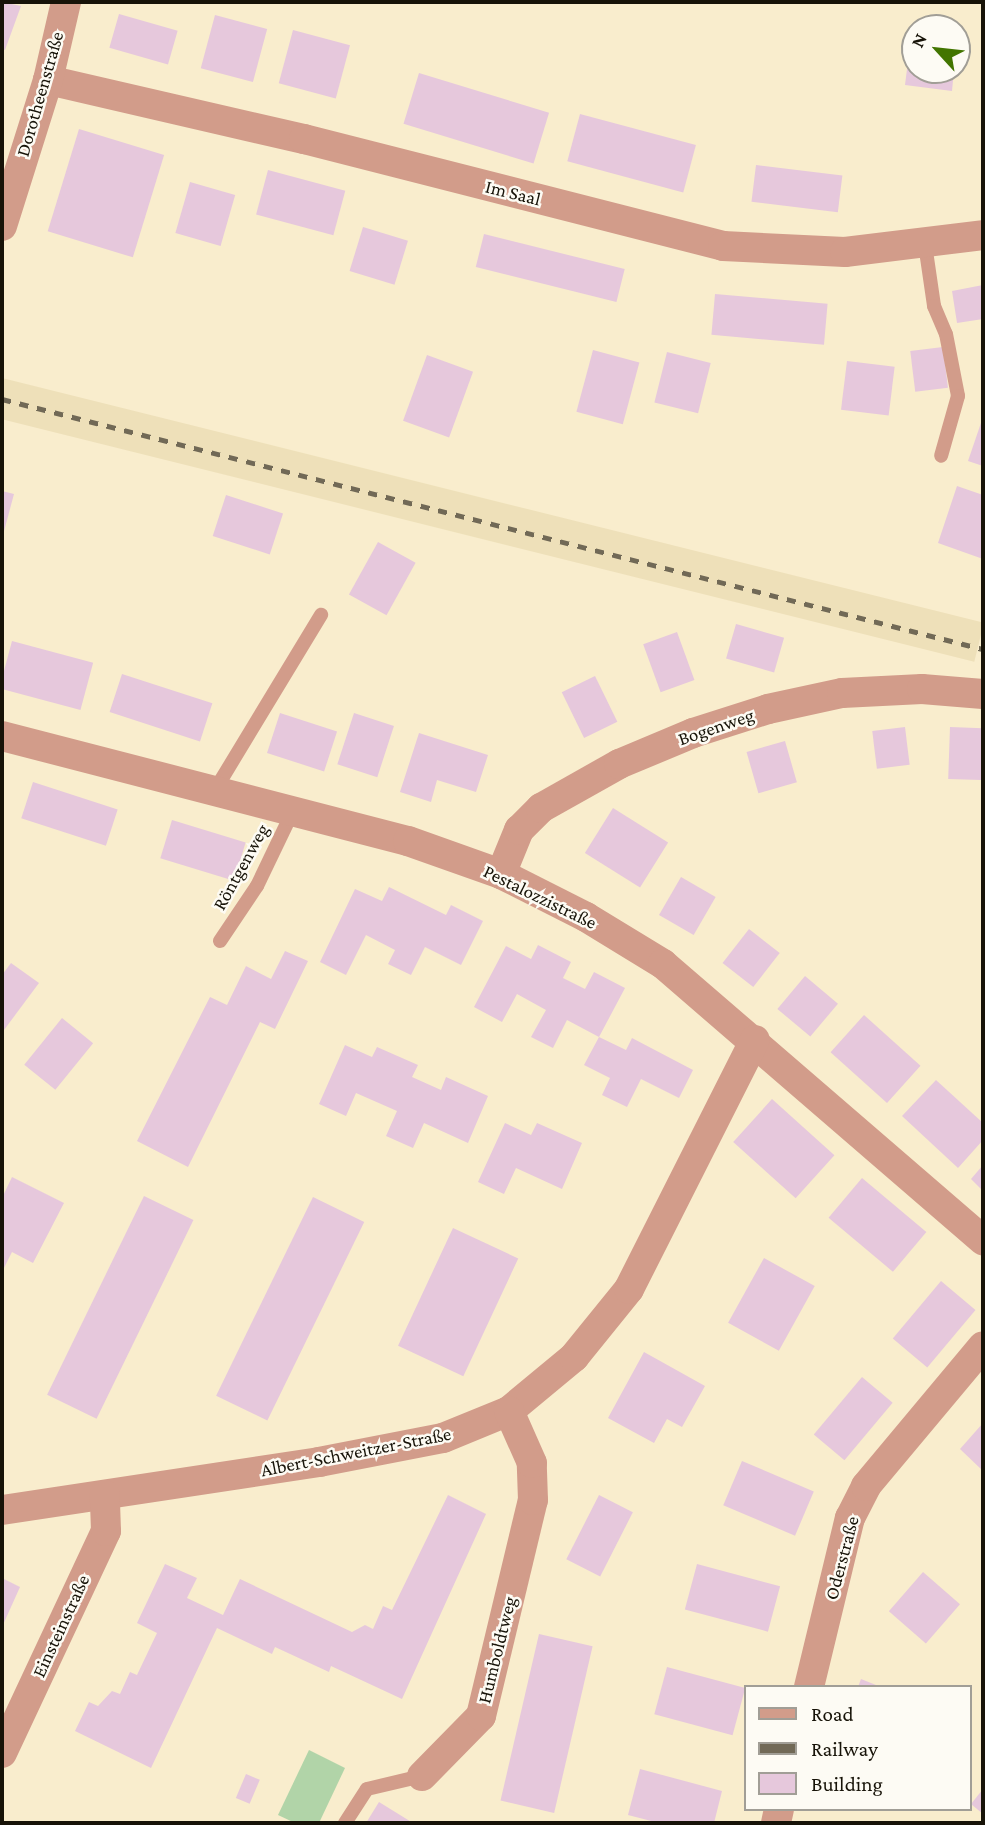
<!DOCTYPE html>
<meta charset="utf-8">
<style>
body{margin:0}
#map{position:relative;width:985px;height:1825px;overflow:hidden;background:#f9edcd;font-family:"Crimson Pro",serif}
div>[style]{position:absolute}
.built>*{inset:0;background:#eee0b9;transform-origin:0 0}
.green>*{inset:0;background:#b1d4a8}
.building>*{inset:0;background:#e6c8dc;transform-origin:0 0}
.service>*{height:14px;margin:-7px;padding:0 7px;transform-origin:7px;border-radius:7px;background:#d29c8a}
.minor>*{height:30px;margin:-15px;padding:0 15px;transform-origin:15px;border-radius:15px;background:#d29c8a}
.rail>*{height:5px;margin-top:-2.5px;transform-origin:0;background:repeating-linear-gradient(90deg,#716956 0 9px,transparent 0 18px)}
span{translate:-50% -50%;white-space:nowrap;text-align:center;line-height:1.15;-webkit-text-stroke:5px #fdfbf4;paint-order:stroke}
.street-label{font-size:19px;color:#171308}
.frame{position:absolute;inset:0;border:4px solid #171308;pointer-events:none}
.legend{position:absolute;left:744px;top:1685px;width:228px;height:126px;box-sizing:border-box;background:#fdfbf4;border:2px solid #a19e96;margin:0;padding:9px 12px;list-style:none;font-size:21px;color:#171308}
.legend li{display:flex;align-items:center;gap:14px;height:35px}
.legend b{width:35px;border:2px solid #a19e96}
.north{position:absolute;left:901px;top:14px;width:70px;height:70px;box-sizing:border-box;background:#fdfbf4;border:2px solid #a19e96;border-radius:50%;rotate:297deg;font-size:19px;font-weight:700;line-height:28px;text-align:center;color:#171308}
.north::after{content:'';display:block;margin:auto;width:24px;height:32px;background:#427500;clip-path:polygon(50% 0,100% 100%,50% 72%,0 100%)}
</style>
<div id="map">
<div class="built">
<i style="left:2px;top:378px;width:1012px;height:40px;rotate:14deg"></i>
</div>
<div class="green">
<i style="clip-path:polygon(309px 1750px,345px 1768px,319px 1823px,295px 1823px,278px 1815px)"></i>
</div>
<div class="building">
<i style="clip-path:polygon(2px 2px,21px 6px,5px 50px,2px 49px)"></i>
<i style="left:119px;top:14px;width:61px;height:35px;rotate:16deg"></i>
<i style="left:215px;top:15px;width:54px;height:55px;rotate:15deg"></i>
<i style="left:293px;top:30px;width:59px;height:55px;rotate:15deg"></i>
<i style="clip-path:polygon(911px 37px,915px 38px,915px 70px,954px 70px,952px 91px,905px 85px)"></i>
<i style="left:419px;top:73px;width:136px;height:53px;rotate:17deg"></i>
<i style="left:580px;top:114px;width:120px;height:49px;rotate:15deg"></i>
<i style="left:79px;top:129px;width:89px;height:107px;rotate:17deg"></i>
<i style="left:756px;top:165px;width:87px;height:37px;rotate:7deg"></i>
<i style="left:268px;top:170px;width:80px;height:46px;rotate:15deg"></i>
<i style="left:190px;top:182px;width:47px;height:53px;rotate:16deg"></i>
<i style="left:363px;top:227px;width:47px;height:46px;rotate:17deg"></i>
<i style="left:484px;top:234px;width:145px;height:34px;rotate:14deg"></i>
<i style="clip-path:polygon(983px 285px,983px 319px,957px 323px,952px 291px)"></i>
<i style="left:715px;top:294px;width:113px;height:41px;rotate:5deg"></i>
<i style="left:943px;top:347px;width:41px;height:33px;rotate:83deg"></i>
<i style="left:593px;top:350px;width:48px;height:64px;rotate:15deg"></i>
<i style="left:667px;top:352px;width:45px;height:52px;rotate:14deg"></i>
<i style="left:427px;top:355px;width:49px;height:70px;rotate:20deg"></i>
<i style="left:847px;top:361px;width:48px;height:49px;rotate:7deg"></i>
<i style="clip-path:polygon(983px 417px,983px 466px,968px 461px)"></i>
<i style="clip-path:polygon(957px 486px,983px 495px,983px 559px,938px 543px)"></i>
<i style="clip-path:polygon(2px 491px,14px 494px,3px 535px,2px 534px)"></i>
<i style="left:226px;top:495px;width:60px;height:43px;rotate:18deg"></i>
<i style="left:378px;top:542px;width:43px;height:60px;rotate:29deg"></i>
<i style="left:736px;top:624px;width:50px;height:36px;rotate:16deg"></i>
<i style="left:677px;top:632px;width:51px;height:36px;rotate:70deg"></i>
<i style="left:12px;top:641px;width:84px;height:49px;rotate:15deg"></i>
<i style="left:122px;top:674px;width:95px;height:40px;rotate:18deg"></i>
<i style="left:595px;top:676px;width:51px;height:37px;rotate:64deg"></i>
<i style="left:280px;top:713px;width:60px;height:42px;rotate:18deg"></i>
<i style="left:354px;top:713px;width:42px;height:54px;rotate:18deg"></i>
<i style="left:905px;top:727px;width:38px;height:33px;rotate:83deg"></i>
<i style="left:950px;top:727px;width:33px;height:52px;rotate:2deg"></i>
<i style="clip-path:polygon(419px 733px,488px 755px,476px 792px,437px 780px,431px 802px,400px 792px)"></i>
<i style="left:785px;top:741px;width:43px;height:40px;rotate:74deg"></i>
<i style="left:33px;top:782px;width:89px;height:38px;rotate:18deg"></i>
<i style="left:613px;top:808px;width:65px;height:53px;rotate:32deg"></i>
<i style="left:172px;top:820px;width:77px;height:40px;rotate:17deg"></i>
<i style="left:681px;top:877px;width:40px;height:44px;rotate:30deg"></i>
<i style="clip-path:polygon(389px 887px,446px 915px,451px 905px,483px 921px,461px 965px,425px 947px,411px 975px,388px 964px,395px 950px,366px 935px,346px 975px,320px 962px,355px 889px,382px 901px)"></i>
<i style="left:749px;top:929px;width:39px;height:43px;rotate:38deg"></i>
<i style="clip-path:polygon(538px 945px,571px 962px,563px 978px,585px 989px,594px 972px,625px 988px,599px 1037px,567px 1020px,553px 1048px,531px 1037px,546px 1010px,517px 994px,502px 1022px,474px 1007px,506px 946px,531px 959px)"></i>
<i style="clip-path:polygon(285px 951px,308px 961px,275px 1029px,260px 1022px,188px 1167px,137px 1141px,210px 997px,227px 1005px,246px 966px,271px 979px)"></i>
<i style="clip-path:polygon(11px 963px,39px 983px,4px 1030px,2px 975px)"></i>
<i style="left:805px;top:976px;width:43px;height:43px;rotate:40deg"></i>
<i style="left:864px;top:1015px;width:76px;height:50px;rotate:42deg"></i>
<i style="left:62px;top:1018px;width:40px;height:60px;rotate:39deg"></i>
<i style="clip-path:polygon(599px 1037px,626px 1050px,632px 1038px,693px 1070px,679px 1098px,641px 1079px,627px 1107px,602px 1095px,610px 1078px,584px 1065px)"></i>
<i style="clip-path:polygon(345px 1045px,372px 1057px,377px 1047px,418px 1065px,412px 1077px,441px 1090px,446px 1077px,488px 1096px,468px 1143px,424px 1123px,413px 1148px,386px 1136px,397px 1111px,356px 1093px,346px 1116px,319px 1104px)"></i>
<i style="clip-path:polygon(936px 1080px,983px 1123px,983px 1140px,958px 1168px,902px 1116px)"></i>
<i style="left:772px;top:1099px;width:84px;height:58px;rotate:42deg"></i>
<i style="clip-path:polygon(505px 1123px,531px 1135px,537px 1123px,582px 1143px,562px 1189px,516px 1168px,504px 1194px,478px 1182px)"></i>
<i style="clip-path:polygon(983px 1165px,983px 1191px,971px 1179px)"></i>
<i style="clip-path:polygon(12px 1177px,64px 1203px,33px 1263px,12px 1252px,2px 1272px,2px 1198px)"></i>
<i style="left:862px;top:1178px;width:84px;height:52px;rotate:40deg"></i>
<i style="left:144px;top:1196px;width:55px;height:221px;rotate:26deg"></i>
<i style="left:313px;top:1197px;width:57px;height:221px;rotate:26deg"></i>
<i style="left:453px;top:1228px;width:72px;height:130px;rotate:25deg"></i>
<i style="left:764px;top:1258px;width:58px;height:74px;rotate:29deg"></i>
<i style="left:941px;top:1281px;width:45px;height:75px;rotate:40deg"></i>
<i style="clip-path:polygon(644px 1352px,705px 1386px,682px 1427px,667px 1419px,654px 1443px,608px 1418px)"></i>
<i style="left:862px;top:1377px;width:40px;height:75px;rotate:40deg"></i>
<i style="clip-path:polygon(983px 1423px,983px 1471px,960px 1449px)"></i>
<i style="left:742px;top:1461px;width:78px;height:48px;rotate:23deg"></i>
<i style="clip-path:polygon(448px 1495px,486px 1514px,402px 1699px,331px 1666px,329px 1672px,275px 1647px,272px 1654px,217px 1628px,151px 1768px,75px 1731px,89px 1702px,98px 1706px,112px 1691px,120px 1694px,130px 1672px,137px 1675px,157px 1633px,137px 1623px,165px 1564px,197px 1578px,187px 1598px,223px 1615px,240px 1579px,352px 1632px,365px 1625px,373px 1629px,383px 1606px,392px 1610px)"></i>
<i style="left:599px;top:1495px;width:38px;height:72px;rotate:27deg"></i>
<i style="left:697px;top:1564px;width:86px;height:47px;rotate:15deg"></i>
<i style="left:923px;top:1572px;width:49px;height:52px;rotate:41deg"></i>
<i style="clip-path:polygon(2px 1578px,20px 1587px,2px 1627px)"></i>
<i style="left:539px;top:1634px;width:55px;height:171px;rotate:13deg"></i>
<i style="left:667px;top:1667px;width:81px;height:49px;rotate:15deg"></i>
<i style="clip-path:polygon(861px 1679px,881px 1687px,858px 1687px)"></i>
<i style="clip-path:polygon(640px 1769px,722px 1791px,714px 1823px,659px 1823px,628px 1815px)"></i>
<i style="left:246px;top:1774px;width:15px;height:26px;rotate:23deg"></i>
<i style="clip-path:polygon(983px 1789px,983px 1814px,971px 1804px)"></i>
<i style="clip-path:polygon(379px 1802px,413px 1823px,366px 1823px)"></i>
</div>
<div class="service">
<i style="left:925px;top:244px;width:63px;rotate:81.7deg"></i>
<i style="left:934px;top:306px;width:30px;rotate:67deg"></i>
<i style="left:946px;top:334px;width:63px;rotate:79deg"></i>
<i style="left:958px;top:396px;width:62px;rotate:105.8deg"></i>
<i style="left:215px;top:790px;width:205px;rotate:-58.8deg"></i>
<i style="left:220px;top:941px;width:66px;rotate:-56.1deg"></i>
<i style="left:257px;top:886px;width:83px;rotate:-64.4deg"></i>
<i style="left:345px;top:1823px;width:40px;rotate:-57.1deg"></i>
<i style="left:367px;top:1789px;width:57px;rotate:-13.3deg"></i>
</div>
<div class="minor">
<i style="left:48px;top:80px;width:263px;rotate:13deg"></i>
<i style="left:304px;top:139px;width:432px;rotate:14.3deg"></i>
<i style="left:723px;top:246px;width:122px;rotate:2.8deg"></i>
<i style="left:845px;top:252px;width:139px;rotate:-7deg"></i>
<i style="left:2px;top:226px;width:153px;rotate:-72.5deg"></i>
<i style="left:48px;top:80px;width:80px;rotate:-77deg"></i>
<i style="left:2px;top:736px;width:419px;rotate:14.5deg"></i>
<i style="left:408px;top:841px;width:99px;rotate:19.5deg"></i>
<i style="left:501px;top:874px;width:95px;rotate:26.8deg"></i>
<i style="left:586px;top:917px;width:90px;rotate:31.4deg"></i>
<i style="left:663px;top:964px;width:423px;rotate:40.8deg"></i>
<i style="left:501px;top:874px;width:48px;rotate:-67.8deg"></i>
<i style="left:519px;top:830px;width:31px;rotate:-45deg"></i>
<i style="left:541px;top:808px;width:90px;rotate:-29.4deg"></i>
<i style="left:619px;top:764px;width:80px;rotate:-22.7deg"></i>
<i style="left:693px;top:733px;width:79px;rotate:-17.7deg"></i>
<i style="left:768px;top:709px;width:76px;rotate:-12.2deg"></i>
<i style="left:842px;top:693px;width:80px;rotate:-2.9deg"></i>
<i style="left:922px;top:689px;width:61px;rotate:4.7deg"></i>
<i style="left:2px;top:1510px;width:321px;rotate:-8.6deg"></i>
<i style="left:319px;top:1462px;width:126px;rotate:-11deg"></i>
<i style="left:443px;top:1438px;width:71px;rotate:-22.2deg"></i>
<i style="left:509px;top:1411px;width:85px;rotate:-39.7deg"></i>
<i style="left:574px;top:1357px;width:87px;rotate:-51deg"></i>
<i style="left:629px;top:1289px;width:279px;rotate:-63.2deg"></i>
<i style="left:809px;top:1687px;width:174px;rotate:-76.4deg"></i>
<i style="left:850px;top:1518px;width:36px;rotate:-63deg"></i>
<i style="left:866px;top:1486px;width:182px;rotate:-50.1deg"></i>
<i style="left:2px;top:1753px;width:245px;rotate:-64.9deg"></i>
<i style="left:106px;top:1531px;width:36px;rotate:-92deg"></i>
<i style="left:422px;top:1776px;width:84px;rotate:-45.5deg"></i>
<i style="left:481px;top:1716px;width:222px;rotate:-76.5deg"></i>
<i style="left:533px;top:1500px;width:37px;rotate:-92deg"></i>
<i style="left:532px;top:1463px;width:57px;rotate:-113.9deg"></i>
<i style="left:776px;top:1823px;width:14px;rotate:-78deg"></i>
</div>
<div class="rail">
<i style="left:2px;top:399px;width:1012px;rotate:14.3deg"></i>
</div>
<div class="street-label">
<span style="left:40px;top:94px;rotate:-74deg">Dorotheenstraße</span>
<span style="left:513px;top:193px;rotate:14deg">Im Saal</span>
<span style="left:716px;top:727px;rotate:-19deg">Bogenweg</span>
<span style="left:241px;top:867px;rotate:-61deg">Röntgenweg</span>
<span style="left:540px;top:897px;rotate:26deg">Pestalozzistraße</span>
<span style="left:356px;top:1452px;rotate:-11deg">Albert-Schweitzer-Straße</span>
<span style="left:842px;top:1558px;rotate:-75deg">Oderstraße</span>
<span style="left:61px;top:1626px;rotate:-65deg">Einsteinstraße</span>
<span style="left:497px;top:1650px;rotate:-76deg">Humboldtweg</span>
</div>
<div class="frame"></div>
<ul class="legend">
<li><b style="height:9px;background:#d29c8a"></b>Road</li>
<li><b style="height:9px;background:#716956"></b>Railway</li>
<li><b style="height:19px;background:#e6c8dc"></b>Building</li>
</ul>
<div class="north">N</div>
</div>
